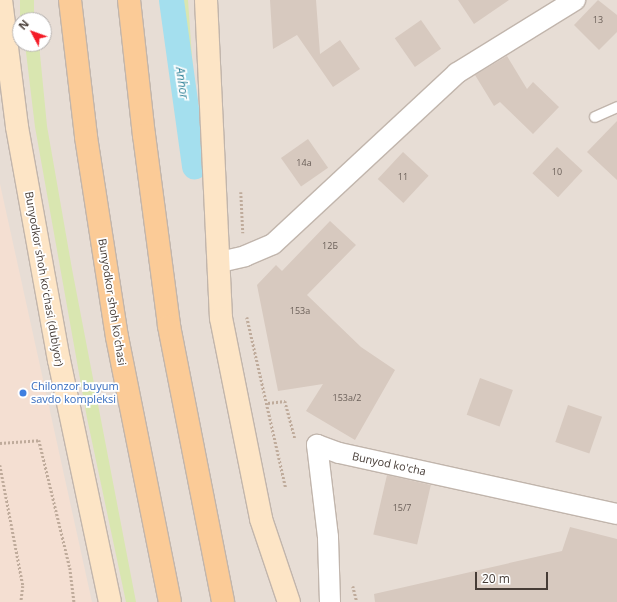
<!DOCTYPE html>
<meta charset="utf-8">
<style>
body{margin:0}
#map{position:relative;width:617px;height:602px;overflow:hidden;background:#f3ede7;font-family:"Open Sans",sans-serif}
div>[style]{position:absolute}
.residential>*{inset:0;background:#e7ddd5}
.commercial>*{inset:0;background:#f4dfd2}
.green>*{inset:0;background:#d9e6b0;transform-origin:0 0}
.canal>*{height:25px;margin:-12.5px;padding:0 12.5px;transform-origin:12.5px;border-radius:12.5px;background:#a4dfee}
.building>*{inset:0;background:#d7c9bf;transform-origin:0 0}
.path>*{height:2.5px;margin-top:-1.25px;transform-origin:0;background:repeating-linear-gradient(90deg,#bfab9b 0 2px,transparent 0 4px)}
.roads{filter:drop-shadow(1px 0 #c1b5ac) drop-shadow(-1px 0 #c1b5ac) drop-shadow(0 1px #c1b5ac) drop-shadow(0 -1px #c1b5ac)}
.lane>*{height:10px;margin:-5px;padding:0 5px;transform-origin:5px;border-radius:5px;background:#fff}
.street>*{height:20px;margin:-10px;padding:0 10px;transform-origin:10px;border-radius:10px;background:#fff}
.secondary>*{height:22px;margin:-11px;padding:0 11px;transform-origin:11px;border-radius:11px;background:#fde5c6}
.primary>*{height:22px;margin:-11px;padding:0 11px;transform-origin:11px;border-radius:11px;background:#fbcb97}
.dots>*{width:11px;height:11px;translate:-50% -50%;box-sizing:border-box;border:2px solid #fff;border-radius:50%}
span{translate:-50% -50%;white-space:nowrap;text-align:center;line-height:1.15;-webkit-text-stroke:3.5px #fff;paint-order:stroke}
.number-label{font-size:9px;color:#6a5f58}
.number-label span{-webkit-text-stroke-width:0}
.street-label{font-size:11px;color:#463c36}
.shop-label{font-size:11px;color:#366cbe}
.left{translate:0 -50%;text-align:left}
.water-label{font-size:12px;color:#2d8097;font-style:italic}
.north{position:absolute;left:12px;top:12px;width:40px;height:40px;box-sizing:border-box;background:#fff;border:1px solid #b5b1af;border-radius:50%;rotate:311deg;font-size:11px;font-weight:700;line-height:16px;text-align:center;color:#463c36}
.north::after{content:'';display:block;margin:auto;width:14px;height:18px;background:#f41c27;clip-path:polygon(50% 0,100% 100%,50% 72%,0 100%)}
.scale{position:absolute;left:475px;top:572px;width:73px;height:18px;box-sizing:border-box;border:2px solid #463c36;border-top:0;padding-left:5px;font-size:12px;line-height:14px;white-space:nowrap;color:#463c36;-webkit-text-stroke:3px #fff;paint-order:stroke}
</style>
<div id="map">
<div class="residential">
<i style="clip-path:polygon(evenodd,0 0,617px 0,617px 602px,0 602px,0 0,20px 20px,44px 20px,44px 44px,20px 44px,20px 20px)"></i>
</div>
<div class="commercial">
<i style="clip-path:polygon(0 184px,92px 602px,0 602px)"></i>
</div>
<div class="green">
<i style="left:20px;top:0;width:14px;height:20px"></i>
<i style="clip-path:polygon(176px 0,188px 0,197px 128px,193px 134px)"></i>
<i style="clip-path:polygon(25px 44px,39px 44px,47px 126px,72px 269px,136px 602px,126px 602px,87px 418px,35px 127px)"></i>
</div>
<div class="canal">
<i style="left:171px;top:0;width:168px;rotate:82.1deg"></i>
</div>
<div class="building">
<i style="clip-path:polygon(270px 0,316px 0,320px 54px,340px 40px,360px 69px,333px 87px,297px 35px,273px 49px)"></i>
<i style="clip-path:polygon(458px 0,509px 0,474px 24px)"></i>
<i style="clip-path:polygon(598px 0,617px 15px,617px 32px,599px 50px,574px 25px)"></i>
<i style="left:421px;top:20px;width:35px;height:32px;rotate:55deg"></i>
<i style="clip-path:polygon(507px 56px,527px 89px,533px 82px,559px 107px,533px 134px,500px 102px,494px 106px,475px 75px)"></i>
<i style="clip-path:polygon(617px 121px,617px 180px,587px 152px)"></i>
<i style="left:308px;top:139px;width:35px;height:33px;rotate:55deg"></i>
<i style="left:557px;top:147px;width:35px;height:36px;rotate:43deg"></i>
<i style="left:403px;top:152px;width:35px;height:37px;rotate:43deg"></i>
<i style="clip-path:polygon(330px 221px,356px 245px,307px 295px,361px 347px,395px 370px,355px 440px,306px 411px,323px 384px,278px 391px,257px 285px,276px 265px,282px 271px)"></i>
<i style="left:480px;top:378px;width:35px;height:39px;rotate:20deg"></i>
<i style="left:568px;top:405px;width:36px;height:39px;rotate:19deg"></i>
<i style="left:387px;top:475px;width:45px;height:61px;rotate:13deg"></i>
<i style="clip-path:polygon(570px 527px,617px 539px,617px 602px,375px 602px,374px 594px,562px 551px)"></i>
</div>
<div class="path">
<i style="left:241px;top:192px;width:41px;rotate:87.2deg"></i>
<i style="left:247px;top:317px;width:175px;rotate:77.2deg"></i>
<i style="left:268px;top:403px;width:17px;rotate:-7deg"></i>
<i style="left:285px;top:401px;width:38px;rotate:75deg"></i>
<i style="left:0;top:443px;width:39px;rotate:-4deg"></i>
<i style="left:39px;top:440px;width:132px;rotate:76.4deg"></i>
<i style="left:70px;top:568px;width:34px;rotate:83deg"></i>
<i style="left:0;top:465px;width:123px;rotate:79.2deg"></i>
<i style="left:23px;top:586px;width:16px;rotate:97deg"></i>
<i style="left:353px;top:586px;width:16px;rotate:76deg"></i>
</div>
<div class="roads">
<div class="lane">
<i style="left:595px;top:117px;width:24px;rotate:-24deg"></i>
</div>
<div class="street">
<i style="left:220px;top:262px;width:26px;rotate:-13deg"></i>
<i style="left:245px;top:256px;width:30px;rotate:-23deg"></i>
<i style="left:273px;top:244px;width:251px;rotate:-42.9deg"></i>
<i style="left:457px;top:73px;width:139px;rotate:-31.7deg"></i>
<i style="left:330px;top:602px;width:65px;rotate:-91.8deg"></i>
<i style="left:328px;top:537px;width:93px;rotate:-96.8deg"></i>
<i style="left:317px;top:445px;width:23px;rotate:20deg"></i>
<i style="left:339px;top:453px;width:285px;rotate:12.4deg"></i>
</div>
<div class="secondary">
<i style="left:1px;top:0;width:128px;rotate:82.8deg"></i>
<i style="left:17px;top:127px;width:237px;rotate:79.8deg"></i>
<i style="left:59px;top:360px;width:247px;rotate:78.1deg"></i>
<i style="left:206px;top:0;width:318px;rotate:87.3deg"></i>
<i style="left:221px;top:318px;width:205px;rotate:78.7deg"></i>
<i style="left:261px;top:519px;width:88px;rotate:71.4deg"></i>
</div>
<div class="primary">
<i style="left:70px;top:0;width:138px;rotate:83.3deg"></i>
<i style="left:86px;top:137px;width:202px;rotate:81.2deg"></i>
<i style="left:117px;top:337px;width:270px;rotate:78.7deg"></i>
<i style="left:129px;top:0;width:136px;rotate:83.7deg"></i>
<i style="left:144px;top:135px;width:193px;rotate:82.5deg"></i>
<i style="left:169px;top:326px;width:281px;rotate:78.9deg"></i>
</div>
</div>
<div class="dots">
<i style="left:23px;top:393px;background:#3f7fe0"></i>
</div>
<div class="number-label">
<span style="left:598px;top:20px">13</span>
<span style="left:304px;top:163px">14a</span>
<span style="left:557px;top:172px">10</span>
<span style="left:403px;top:177px">11</span>
<span style="left:330px;top:246px">12Б</span>
<span style="left:300px;top:311px">153a</span>
<span style="left:347px;top:398px">153a/2</span>
<span style="left:402px;top:508px">15/7</span>
</div>
<div class="street-label">
<span style="left:44px;top:279px;rotate:80deg">Bunyodkor shoh koʻchasi (dublyor)</span>
<span style="left:112px;top:302px;rotate:81deg">Bunyodkor shoh ko'chasi</span>
<span style="left:389px;top:464px;rotate:12deg">Bunyod ko'cha</span>
</div>
<div class="shop-label">
<span class="left" style="left:31px;top:393px">Chilonzor buyum<br>savdo kompleksi</span>
</div>
<div class="water-label">
<span style="left:182px;top:83px;rotate:82deg">Anhor</span>
</div>
<div class="north">N</div>
<div class="scale">20 m</div>
</div>
